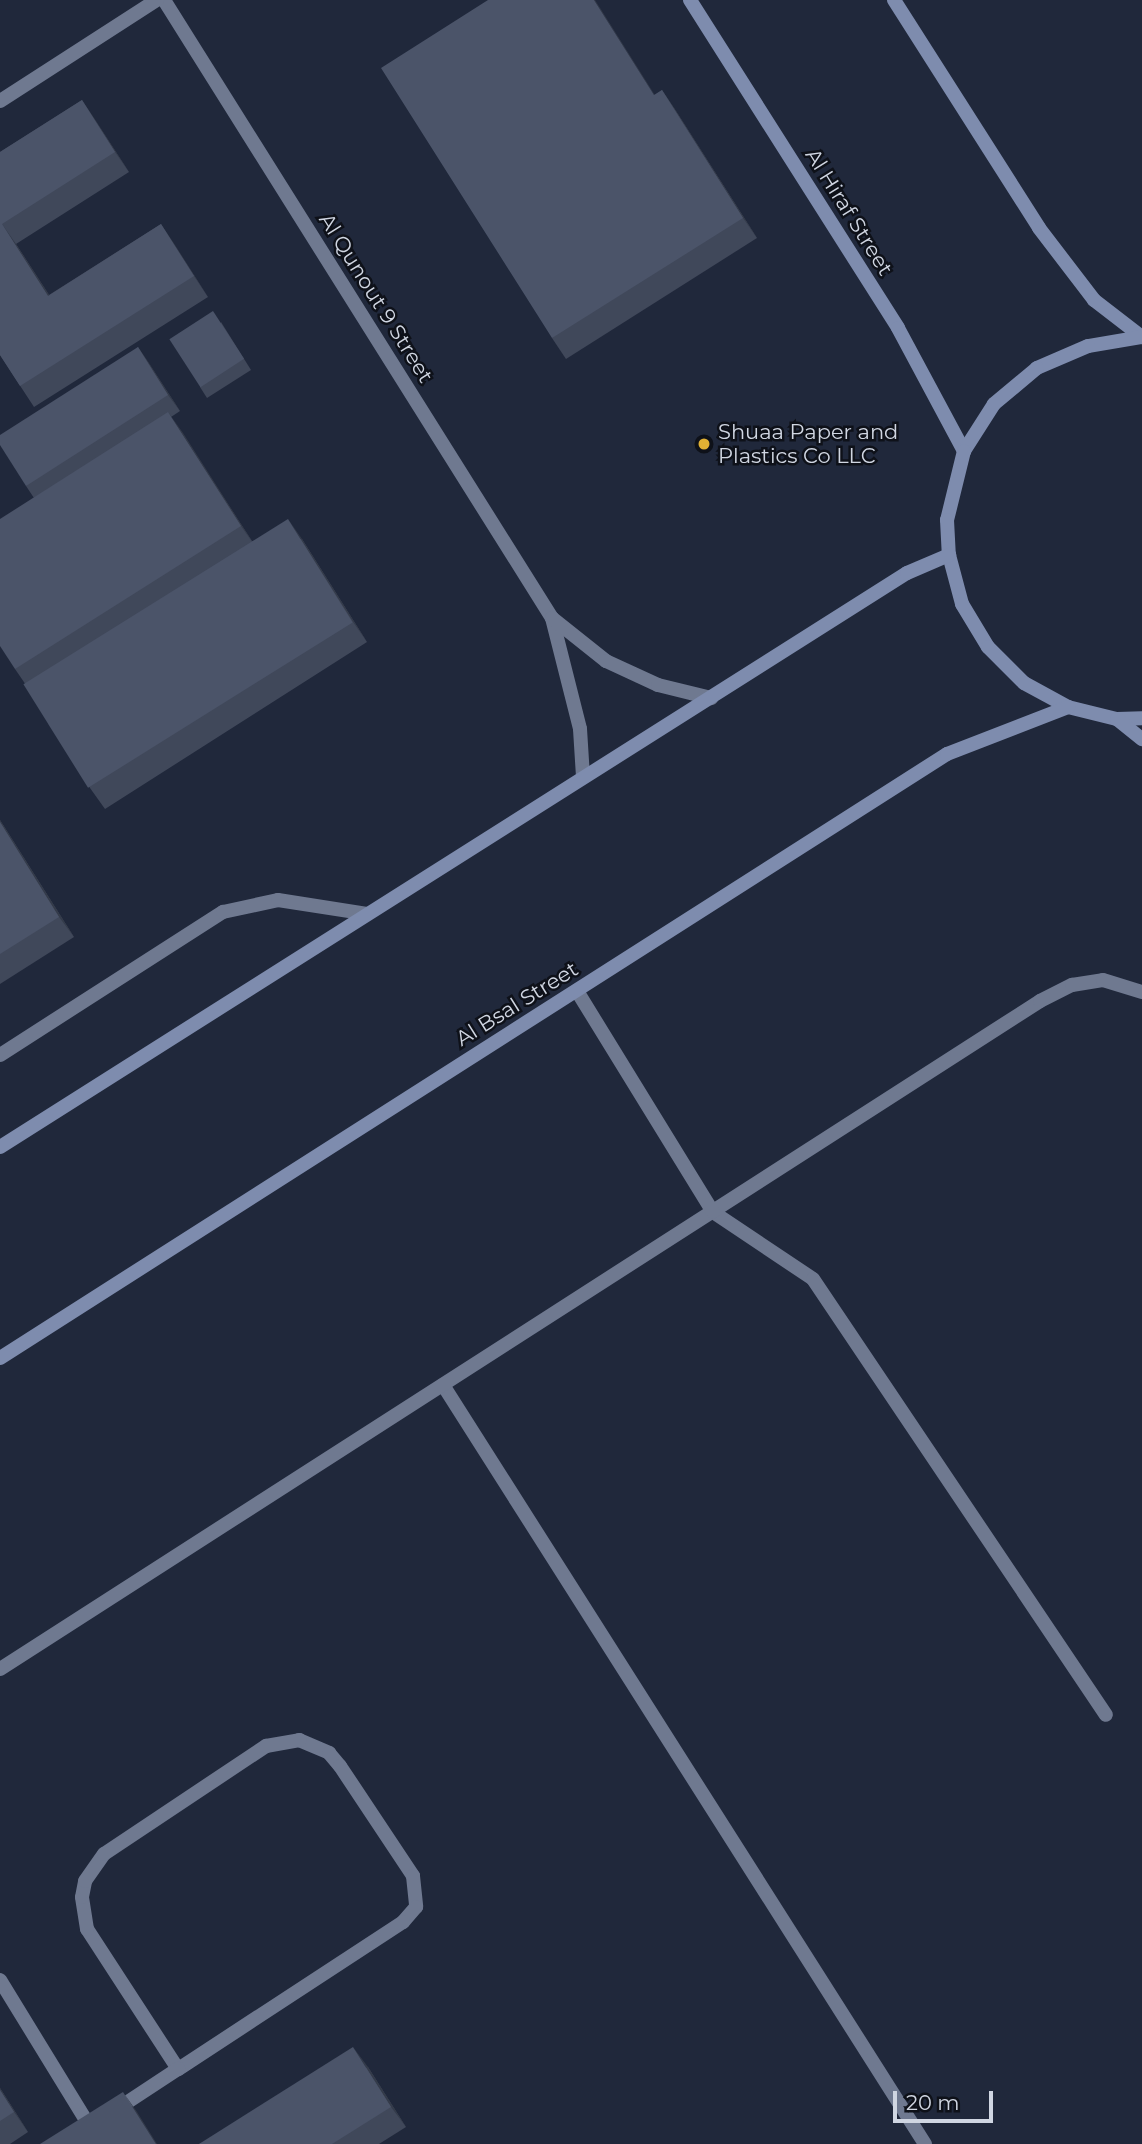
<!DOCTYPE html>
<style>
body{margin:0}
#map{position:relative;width:1142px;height:2144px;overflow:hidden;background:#20283b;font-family:Montserrat,sans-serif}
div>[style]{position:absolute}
.lane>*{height:14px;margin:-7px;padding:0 7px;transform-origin:7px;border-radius:7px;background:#6f7990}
.street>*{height:14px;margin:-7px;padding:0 7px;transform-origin:7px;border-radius:7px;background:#6f7990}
.secondary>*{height:14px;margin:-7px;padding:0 7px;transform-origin:7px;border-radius:7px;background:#7e8cae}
.wall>*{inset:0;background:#40485a}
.shaded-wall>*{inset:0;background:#343b4a}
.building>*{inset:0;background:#4b5469;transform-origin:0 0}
.dots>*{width:19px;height:19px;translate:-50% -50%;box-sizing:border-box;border:4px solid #0e1119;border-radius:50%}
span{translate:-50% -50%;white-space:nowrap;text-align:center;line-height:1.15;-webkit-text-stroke:5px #0e1119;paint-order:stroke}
.street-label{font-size:21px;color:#d0d6e2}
.poi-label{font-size:21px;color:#d0d6e2}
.left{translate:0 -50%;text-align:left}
.scale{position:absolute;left:893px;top:2091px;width:100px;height:32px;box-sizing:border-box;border:4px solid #d0d6e2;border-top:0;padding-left:9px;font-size:21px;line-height:24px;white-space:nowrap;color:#d0d6e2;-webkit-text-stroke:5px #0e1119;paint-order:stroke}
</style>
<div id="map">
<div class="lane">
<i style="left:0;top:1055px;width:265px;rotate:-32.7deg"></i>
<i style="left:223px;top:912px;width:56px;rotate:-12.3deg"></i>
<i style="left:278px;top:900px;width:90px;rotate:8.9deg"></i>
<i style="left:713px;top:1212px;width:120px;rotate:33.8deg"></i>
<i style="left:813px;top:1279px;width:525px;rotate:56.1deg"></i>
<i style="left:443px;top:1385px;width:899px;rotate:57.58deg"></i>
<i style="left:0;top:1669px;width:1236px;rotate:-32.71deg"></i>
<i style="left:1040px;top:1001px;width:36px;rotate:-27deg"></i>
<i style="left:1072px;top:985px;width:31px;rotate:-9deg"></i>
<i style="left:1103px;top:980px;width:41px;rotate:17.1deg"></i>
<i style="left:299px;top:1740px;width:33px;rotate:23deg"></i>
<i style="left:329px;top:1753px;width:17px;rotate:50deg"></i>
<i style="left:340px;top:1766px;width:132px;rotate:56.4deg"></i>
<i style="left:413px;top:1876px;width:31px;rotate:84deg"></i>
<i style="left:416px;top:1907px;width:20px;rotate:131deg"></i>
<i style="left:403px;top:1922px;width:269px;rotate:146.8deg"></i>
<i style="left:178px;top:2069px;width:167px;rotate:-123deg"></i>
<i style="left:87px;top:1929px;width:32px;rotate:-99deg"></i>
<i style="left:82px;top:1897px;width:16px;rotate:-79deg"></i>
<i style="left:85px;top:1881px;width:33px;rotate:-55deg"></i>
<i style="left:104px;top:1854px;width:195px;rotate:-33.7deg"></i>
<i style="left:266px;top:1746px;width:34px;rotate:-10deg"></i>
<i style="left:0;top:1980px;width:172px;rotate:58.5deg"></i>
<i style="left:114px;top:2111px;width:77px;rotate:-33.3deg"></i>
</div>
<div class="street">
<i style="left:164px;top:0;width:730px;rotate:57.88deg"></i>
<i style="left:552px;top:618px;width:114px;rotate:75.8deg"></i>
<i style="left:580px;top:729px;width:48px;rotate:86.4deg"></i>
<i style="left:0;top:101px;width:187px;rotate:-32.8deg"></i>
<i style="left:552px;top:618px;width:69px;rotate:38.5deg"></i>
<i style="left:606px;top:661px;width:57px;rotate:24.8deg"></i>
<i style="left:658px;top:685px;width:55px;rotate:13.8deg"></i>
<i style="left:577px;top:991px;width:259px;rotate:58.4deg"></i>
</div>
<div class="secondary">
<i style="left:690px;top:0;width:388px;rotate:57.6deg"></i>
<i style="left:898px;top:328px;width:140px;rotate:61.8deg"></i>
<i style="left:894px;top:0;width:270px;rotate:57.5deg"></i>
<i style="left:1039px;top:228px;width:91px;rotate:52.6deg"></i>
<i style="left:1094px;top:300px;width:61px;rotate:37.6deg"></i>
<i style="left:1142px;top:337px;width:55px;rotate:170.5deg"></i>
<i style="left:1088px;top:346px;width:56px;rotate:156.7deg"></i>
<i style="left:1037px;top:368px;width:56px;rotate:140.1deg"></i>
<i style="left:994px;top:404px;width:56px;rotate:122.6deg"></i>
<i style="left:964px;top:451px;width:71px;rotate:103.8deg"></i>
<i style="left:947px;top:520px;width:35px;rotate:87deg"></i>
<i style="left:949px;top:555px;width:51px;rotate:75.1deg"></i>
<i style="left:962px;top:604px;width:50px;rotate:58.8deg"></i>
<i style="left:988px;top:647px;width:51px;rotate:45deg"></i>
<i style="left:1024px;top:683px;width:50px;rotate:28.6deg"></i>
<i style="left:1068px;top:707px;width:50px;rotate:13.8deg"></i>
<i style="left:1117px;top:719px;width:25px;rotate:-2deg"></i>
<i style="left:1117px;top:719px;width:32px;rotate:39deg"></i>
<i style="left:0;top:1147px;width:1073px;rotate:-32.33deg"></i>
<i style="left:907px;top:573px;width:46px;rotate:-23.2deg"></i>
<i style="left:0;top:1358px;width:1123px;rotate:-32.53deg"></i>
<i style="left:947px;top:754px;width:130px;rotate:-21.2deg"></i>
</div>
<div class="wall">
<i style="clip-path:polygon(662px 90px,676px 111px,757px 238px,566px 359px,552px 338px,655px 95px)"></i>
<i style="clip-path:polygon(82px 100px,129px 172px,16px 244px,49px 295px,161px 224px,208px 297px,34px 407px,0 355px,0 152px)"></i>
<i style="clip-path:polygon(221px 322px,251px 370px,207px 398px,200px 387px)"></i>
<i style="clip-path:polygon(138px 347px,180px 411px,171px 417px,252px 541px,302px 539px,367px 642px,105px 809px,90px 788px,26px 685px,15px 669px,34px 498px,26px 486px)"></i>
<i style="clip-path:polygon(0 820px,74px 937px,0 984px)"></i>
<i style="clip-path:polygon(368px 2067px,406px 2127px,379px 2144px,199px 2144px)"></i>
<i style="clip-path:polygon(0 2088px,28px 2132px,10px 2144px,0 2144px)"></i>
</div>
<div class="shaded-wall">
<i style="clip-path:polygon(594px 0,595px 0,668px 116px,654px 95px)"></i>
<i style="clip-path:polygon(662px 90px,676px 111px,757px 238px,743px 218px)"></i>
<i style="clip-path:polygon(82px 100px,96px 121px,129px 172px,115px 152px)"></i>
<i style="clip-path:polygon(2px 224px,16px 244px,63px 316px,48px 296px)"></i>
<i style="clip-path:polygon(161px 224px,175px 245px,208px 297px,194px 276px)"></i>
<i style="clip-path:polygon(138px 347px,149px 363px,180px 411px,168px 395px)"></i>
<i style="clip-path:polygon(168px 412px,183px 433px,255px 546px,241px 526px)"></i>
<i style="clip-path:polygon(288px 519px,302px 539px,367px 642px,353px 622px)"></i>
<i style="clip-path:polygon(0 820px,74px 937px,59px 917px,0 822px)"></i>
<i style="clip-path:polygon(353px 2047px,368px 2067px,406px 2127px,391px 2107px)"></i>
<i style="clip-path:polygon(0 2088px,28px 2132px,14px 2112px,0 2090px)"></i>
<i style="clip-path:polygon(123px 2092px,137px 2112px,157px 2144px,156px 2144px)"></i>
</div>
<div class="building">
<i style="clip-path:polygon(488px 0,594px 0,654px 95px,662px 90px,743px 218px,552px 338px,381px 68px)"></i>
<i style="clip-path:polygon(82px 100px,115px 152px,2px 224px,48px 296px,161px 224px,194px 276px,20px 386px,0 355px,0 152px)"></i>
<i style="left:213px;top:311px;width:57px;height:52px;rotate:57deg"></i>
<i style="clip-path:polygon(138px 347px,168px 395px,26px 486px,0 445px,0 435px)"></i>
<i style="clip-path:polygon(168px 412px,241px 526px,15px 669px,0 646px,0 519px)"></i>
<i style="left:288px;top:519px;width:122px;height:312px;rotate:58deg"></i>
<i style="clip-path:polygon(0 822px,59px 917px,0 954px)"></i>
<i style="clip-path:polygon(353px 2047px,391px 2107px,332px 2144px,199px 2144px)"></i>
<i style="clip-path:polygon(0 2090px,14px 2112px,0 2121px)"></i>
<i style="clip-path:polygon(123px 2092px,156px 2144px,40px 2144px)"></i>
</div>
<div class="dots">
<i style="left:704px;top:444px;background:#e0b034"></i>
</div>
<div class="street-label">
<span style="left:849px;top:212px;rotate:58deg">Al Hiraf Street</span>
<span style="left:376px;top:298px;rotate:58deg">Al Qunout 9 Street</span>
<span style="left:517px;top:1004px;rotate:-32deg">Al Bsal Street</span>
</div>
<div class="poi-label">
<span class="left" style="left:718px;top:444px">Shuaa Paper and<br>Plastics Co LLC</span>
</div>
<div class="scale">20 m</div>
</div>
